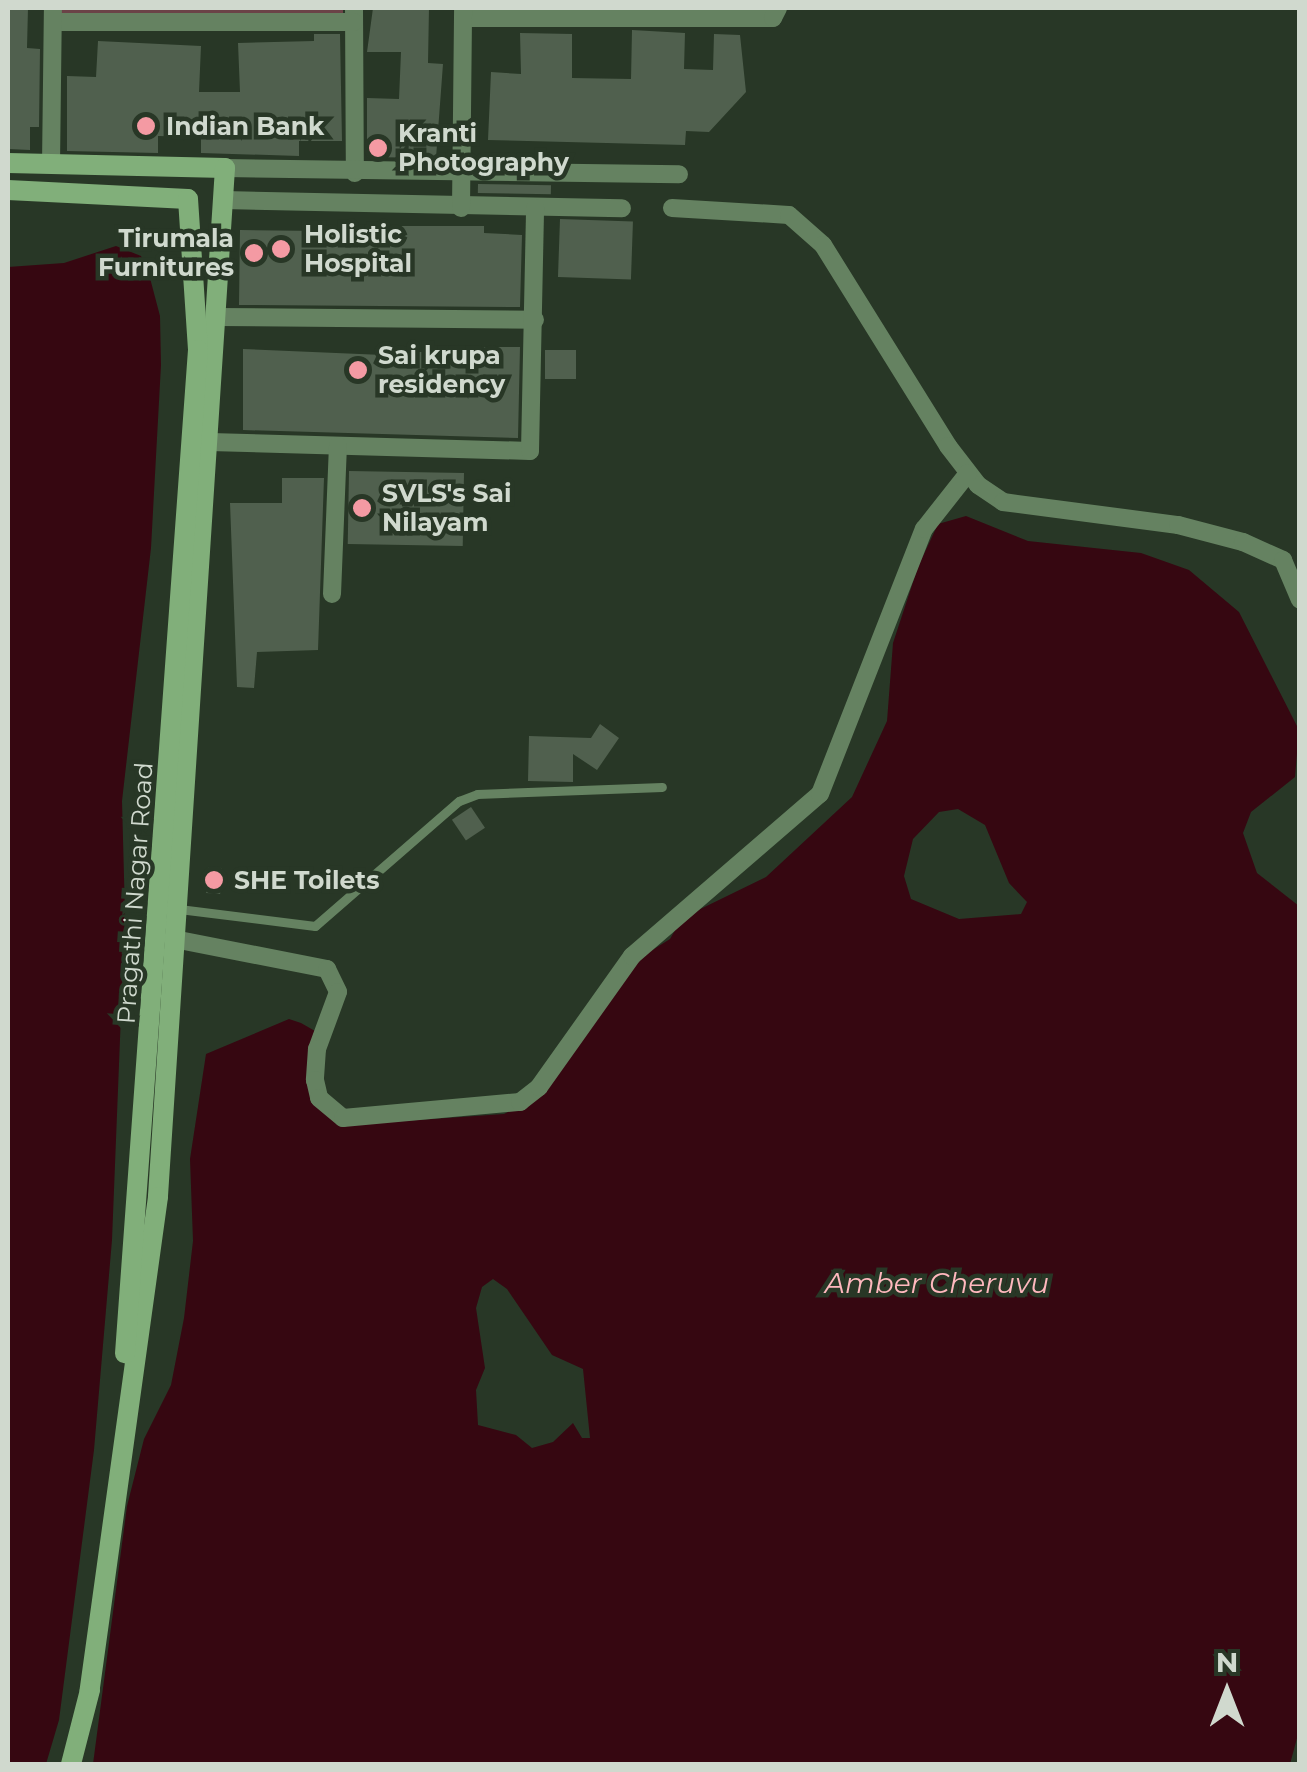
<!DOCTYPE html>
<style>
body{margin:0}
#map{position:relative;width:1307px;height:1772px;overflow:hidden;background:#283726;font-family:Montserrat,sans-serif}
div>[style]{position:absolute}
.green>*{inset:0;background:#6b4347}
.water>*{inset:0;background:#360711}
.building>*{inset:0;background:#50604e;transform-origin:0 0}
.lane>*{height:9px;margin:-4.5px;padding:0 4.5px;transform-origin:4.5px;border-radius:4.5px;background:#658261}
.street>*{height:18px;margin:-9px;padding:0 9px;transform-origin:9px;border-radius:9px;background:#658261}
.secondary>*{height:20px;margin:-10px;padding:0 10px;transform-origin:10px;border-radius:10px;background:#81af7a}
.dots>*{width:28px;height:28px;translate:-50% -50%;box-sizing:border-box;border:5px solid #283726;border-radius:50%}
span{translate:-50% -50%;white-space:nowrap;text-align:center;line-height:1.15;-webkit-text-stroke:9px #283726;paint-order:stroke}
.poi-label{font-size:25px;color:#d0d9ce;font-weight:700}
.left{translate:0 -50%;text-align:left}
.right{translate:-100% -50%;text-align:right}
.street-label{font-size:25px;color:#d0d9ce}
.water-label{font-size:28px;color:#ffb8be;font-style:italic}
.frame{position:absolute;inset:0;border:10px solid #d0d9ce;pointer-events:none}
.north{position:absolute;left:1177px;top:1642px;width:100px;height:100px;-webkit-text-stroke:8px #283726;paint-order:stroke;rotate:0deg;font-size:28px;font-weight:700;line-height:40px;text-align:center;color:#d0d9ce}
.north::after{content:'';display:block;margin:auto;width:35px;height:45px;background:#d0d9ce;clip-path:polygon(50% 0,100% 100%,50% 72%,0 100%)}
</style>
<div id="map">
<div class="green">
<i style="clip-path:polygon(59px 8px,343px 8px,343px 17px,59px 15px)"></i>
</div>
<div class="water">
<i style="clip-path:polygon(116px 246px,141px 256px,150px 278px,160px 316px,161px 365px,151px 548px,122px 801px,125px 914px,112px 1240px,94px 1450px,59px 1720px,46px 1764px,8px 1764px,8px 267px,64px 263px)"></i>
<i style="clip-path:polygon(evenodd,966px 516px,1028px 541px,1141px 553px,1189px 570px,1239px 612px,1299px 730px,1295px 777px,1251px 812px,1243px 833px,1257px 873px,1299px 906px,1300px 1727px,1290px 1764px,93px 1764px,127px 1506px,144px 1439px,171px 1385px,184px 1318px,193px 1241px,190px 1159px,206px 1054px,289px 1019px,301px 1023px,315px 1031px,307px 1064px,316px 1104px,375px 1123px,504px 1114px,539px 1096px,635px 961px,670px 939px,682px 918px,766px 877px,852px 797px,887px 721px,893px 643px,918px 567px,938px 524px,966px 516px,958px 809px,985px 825px,1009px 883px,1027px 902px,1021px 914px,959px 919px,911px 899px,904px 876px,913px 839px,939px 812px,958px 809px,966px 516px,493px 1279px,507px 1289px,552px 1355px,583px 1369px,590px 1438px,582px 1438px,573px 1423px,553px 1442px,532px 1448px,516px 1435px,478px 1425px,476px 1390px,485px 1368px,476px 1308px,482px 1287px,493px 1279px)"></i>
</div>
<div class="building">
<i style="clip-path:polygon(8px 8px,28px 8px,27px 48px,40px 49px,39px 127px,30px 127px,30px 150px,8px 149px)"></i>
<i style="clip-path:polygon(373px 8px,429px 8px,428px 63px,443px 64px,436px 158px,367px 157px,367px 98px,399px 99px,401px 52px,367px 52px)"></i>
<i style="clip-path:polygon(632px 30px,685px 33px,684px 69px,713px 70px,714px 34px,740px 35px,746px 92px,709px 132px,686px 131px,685px 145px,488px 140px,491px 72px,521px 74px,520px 33px,572px 34px,572px 78px,631px 79px)"></i>
<i style="clip-path:polygon(314px 34px,340px 34px,342px 141px,299px 141px,299px 156px,201px 153px,201px 137px,158px 136px,158px 153px,67px 151px,67px 76px,96px 77px,98px 41px,201px 46px,199px 92px,240px 92px,238px 43px,314px 41px)"></i>
<i style="left:478px;top:184px;width:73px;height:9px;rotate:1deg"></i>
<i style="left:560px;top:219px;width:73px;height:58px;rotate:2deg"></i>
<i style="clip-path:polygon(320px 226px,484px 226px,484px 233px,522px 235px,520px 307px,239px 305px,240px 230px,320px 231px)"></i>
<i style="clip-path:polygon(483px 347px,520px 347px,518px 438px,243px 430px,243px 349px,383px 355px)"></i>
<i style="left:545px;top:350px;width:31px;height:29px"></i>
<i style="left:464px;top:473px;width:73px;height:115px;rotate:91deg"></i>
<i style="clip-path:polygon(282px 478px,324px 478px,318px 650px,257px 652px,254px 688px,237px 687px,230px 503px,282px 503px)"></i>
<i style="clip-path:polygon(600px 724px,619px 738px,597px 770px,573px 754px,573px 782px,528px 781px,529px 736px,591px 738px)"></i>
<i style="left:471px;top:807px;width:25px;height:23px;rotate:56deg"></i>
<i style="left:208px;top:867px;width:14px;height:26px;rotate:4deg"></i>
</div>
<div class="lane">
<i style="left:179px;top:909px;width:137px;rotate:7.1deg"></i>
<i style="left:315px;top:926px;width:191px;rotate:-41deg"></i>
<i style="left:459px;top:801px;width:19px;rotate:-21deg"></i>
<i style="left:477px;top:794px;width:185px;rotate:-2.2deg"></i>
</div>
<div class="street">
<i style="left:354px;top:8px;width:165px;rotate:89.7deg"></i>
<i style="left:463px;top:18px;width:310px"></i>
<i style="left:773px;top:18px;width:11px;rotate:-63deg"></i>
<i style="left:53px;top:22px;width:301px"></i>
<i style="left:51px;top:164px;width:156px;rotate:-89.3deg"></i>
<i style="left:225px;top:168px;width:454px;rotate:0.8deg"></i>
<i style="left:224px;top:200px;width:398px;rotate:1.2deg"></i>
<i style="left:461px;top:208px;width:200px;rotate:-89.4deg"></i>
<i style="left:672px;top:208px;width:117px;rotate:3.4deg"></i>
<i style="left:789px;top:215px;width:45px;rotate:41.4deg"></i>
<i style="left:823px;top:245px;width:237px;rotate:58.1deg"></i>
<i style="left:948px;top:446px;width:49px;rotate:52.4deg"></i>
<i style="left:978px;top:485px;width:30px;rotate:34deg"></i>
<i style="left:1003px;top:502px;width:177px;rotate:7.5deg"></i>
<i style="left:1178px;top:525px;width:67px;rotate:14.7deg"></i>
<i style="left:1243px;top:542px;width:44px;rotate:24.2deg"></i>
<i style="left:1283px;top:560px;width:43px;rotate:67deg"></i>
<i style="left:217px;top:317px;width:318px;rotate:0.5deg"></i>
<i style="left:210px;top:442px;width:320px;rotate:1.6deg"></i>
<i style="left:530px;top:451px;width:243px;rotate:-88.8deg"></i>
<i style="left:332px;top:594px;width:148px;rotate:-87.7deg"></i>
<i style="left:174px;top:939px;width:156px;rotate:11.1deg"></i>
<i style="left:327px;top:969px;width:25px;rotate:64deg"></i>
<i style="left:338px;top:992px;width:61px;rotate:110.2deg"></i>
<i style="left:317px;top:1049px;width:31px;rotate:94deg"></i>
<i style="left:315px;top:1080px;width:18px;rotate:77deg"></i>
<i style="left:319px;top:1098px;width:31px;rotate:40deg"></i>
<i style="left:343px;top:1118px;width:178px;rotate:-5.2deg"></i>
<i style="left:520px;top:1102px;width:24px;rotate:-38deg"></i>
<i style="left:539px;top:1087px;width:161px;rotate:-54.6deg"></i>
<i style="left:632px;top:956px;width:248px;rotate:-40.8deg"></i>
<i style="left:820px;top:794px;width:285px;rotate:-68.6deg"></i>
<i style="left:924px;top:529px;width:71px;rotate:-51.8deg"></i>
</div>
<div class="secondary">
<i style="left:8px;top:163px;width:217px;rotate:1.3deg"></i>
<i style="left:225px;top:168px;width:1031px;rotate:93.73deg"></i>
<i style="left:158px;top:1197px;width:498px;rotate:97.9deg"></i>
<i style="left:90px;top:1690px;width:76px;rotate:104.4deg"></i>
<i style="left:8px;top:190px;width:180px;rotate:2.9deg"></i>
<i style="left:188px;top:199px;width:151px;rotate:86.2deg"></i>
<i style="left:198px;top:350px;width:1006px;rotate:94.16deg"></i>
</div>
<div class="dots">
<i style="left:146px;top:126px;background:#f49aa3"></i>
<i style="left:378px;top:148px;background:#f49aa3"></i>
<i style="left:281px;top:249px;background:#f49aa3"></i>
<i style="left:254px;top:253px;background:#f49aa3"></i>
<i style="left:358px;top:370px;background:#f49aa3"></i>
<i style="left:362px;top:508px;background:#f49aa3"></i>
<i style="left:214px;top:880px;background:#f49aa3"></i>
</div>
<div class="poi-label">
<span class="left" style="left:166px;top:126px">Indian Bank</span>
<span class="left" style="left:398px;top:148px">Kranti<br>Photography</span>
<span class="left" style="left:304px;top:249px">Holistic<br>Hospital</span>
<span class="right" style="left:234px;top:253px">Tirumala<br>Furnitures</span>
<span class="left" style="left:378px;top:370px">Sai krupa<br>residency</span>
<span class="left" style="left:382px;top:508px">SVLS's Sai<br>Nilayam</span>
<span class="left" style="left:234px;top:880px">SHE Toilets</span>
</div>
<div class="street-label">
<span style="left:135px;top:893px;rotate:-86deg">Pragathi Nagar Road</span>
</div>
<div class="water-label">
<span style="left:937px;top:1283px">Amber Cheruvu</span>
</div>
<div class="frame"></div>
<div class="north">N</div>
</div>
